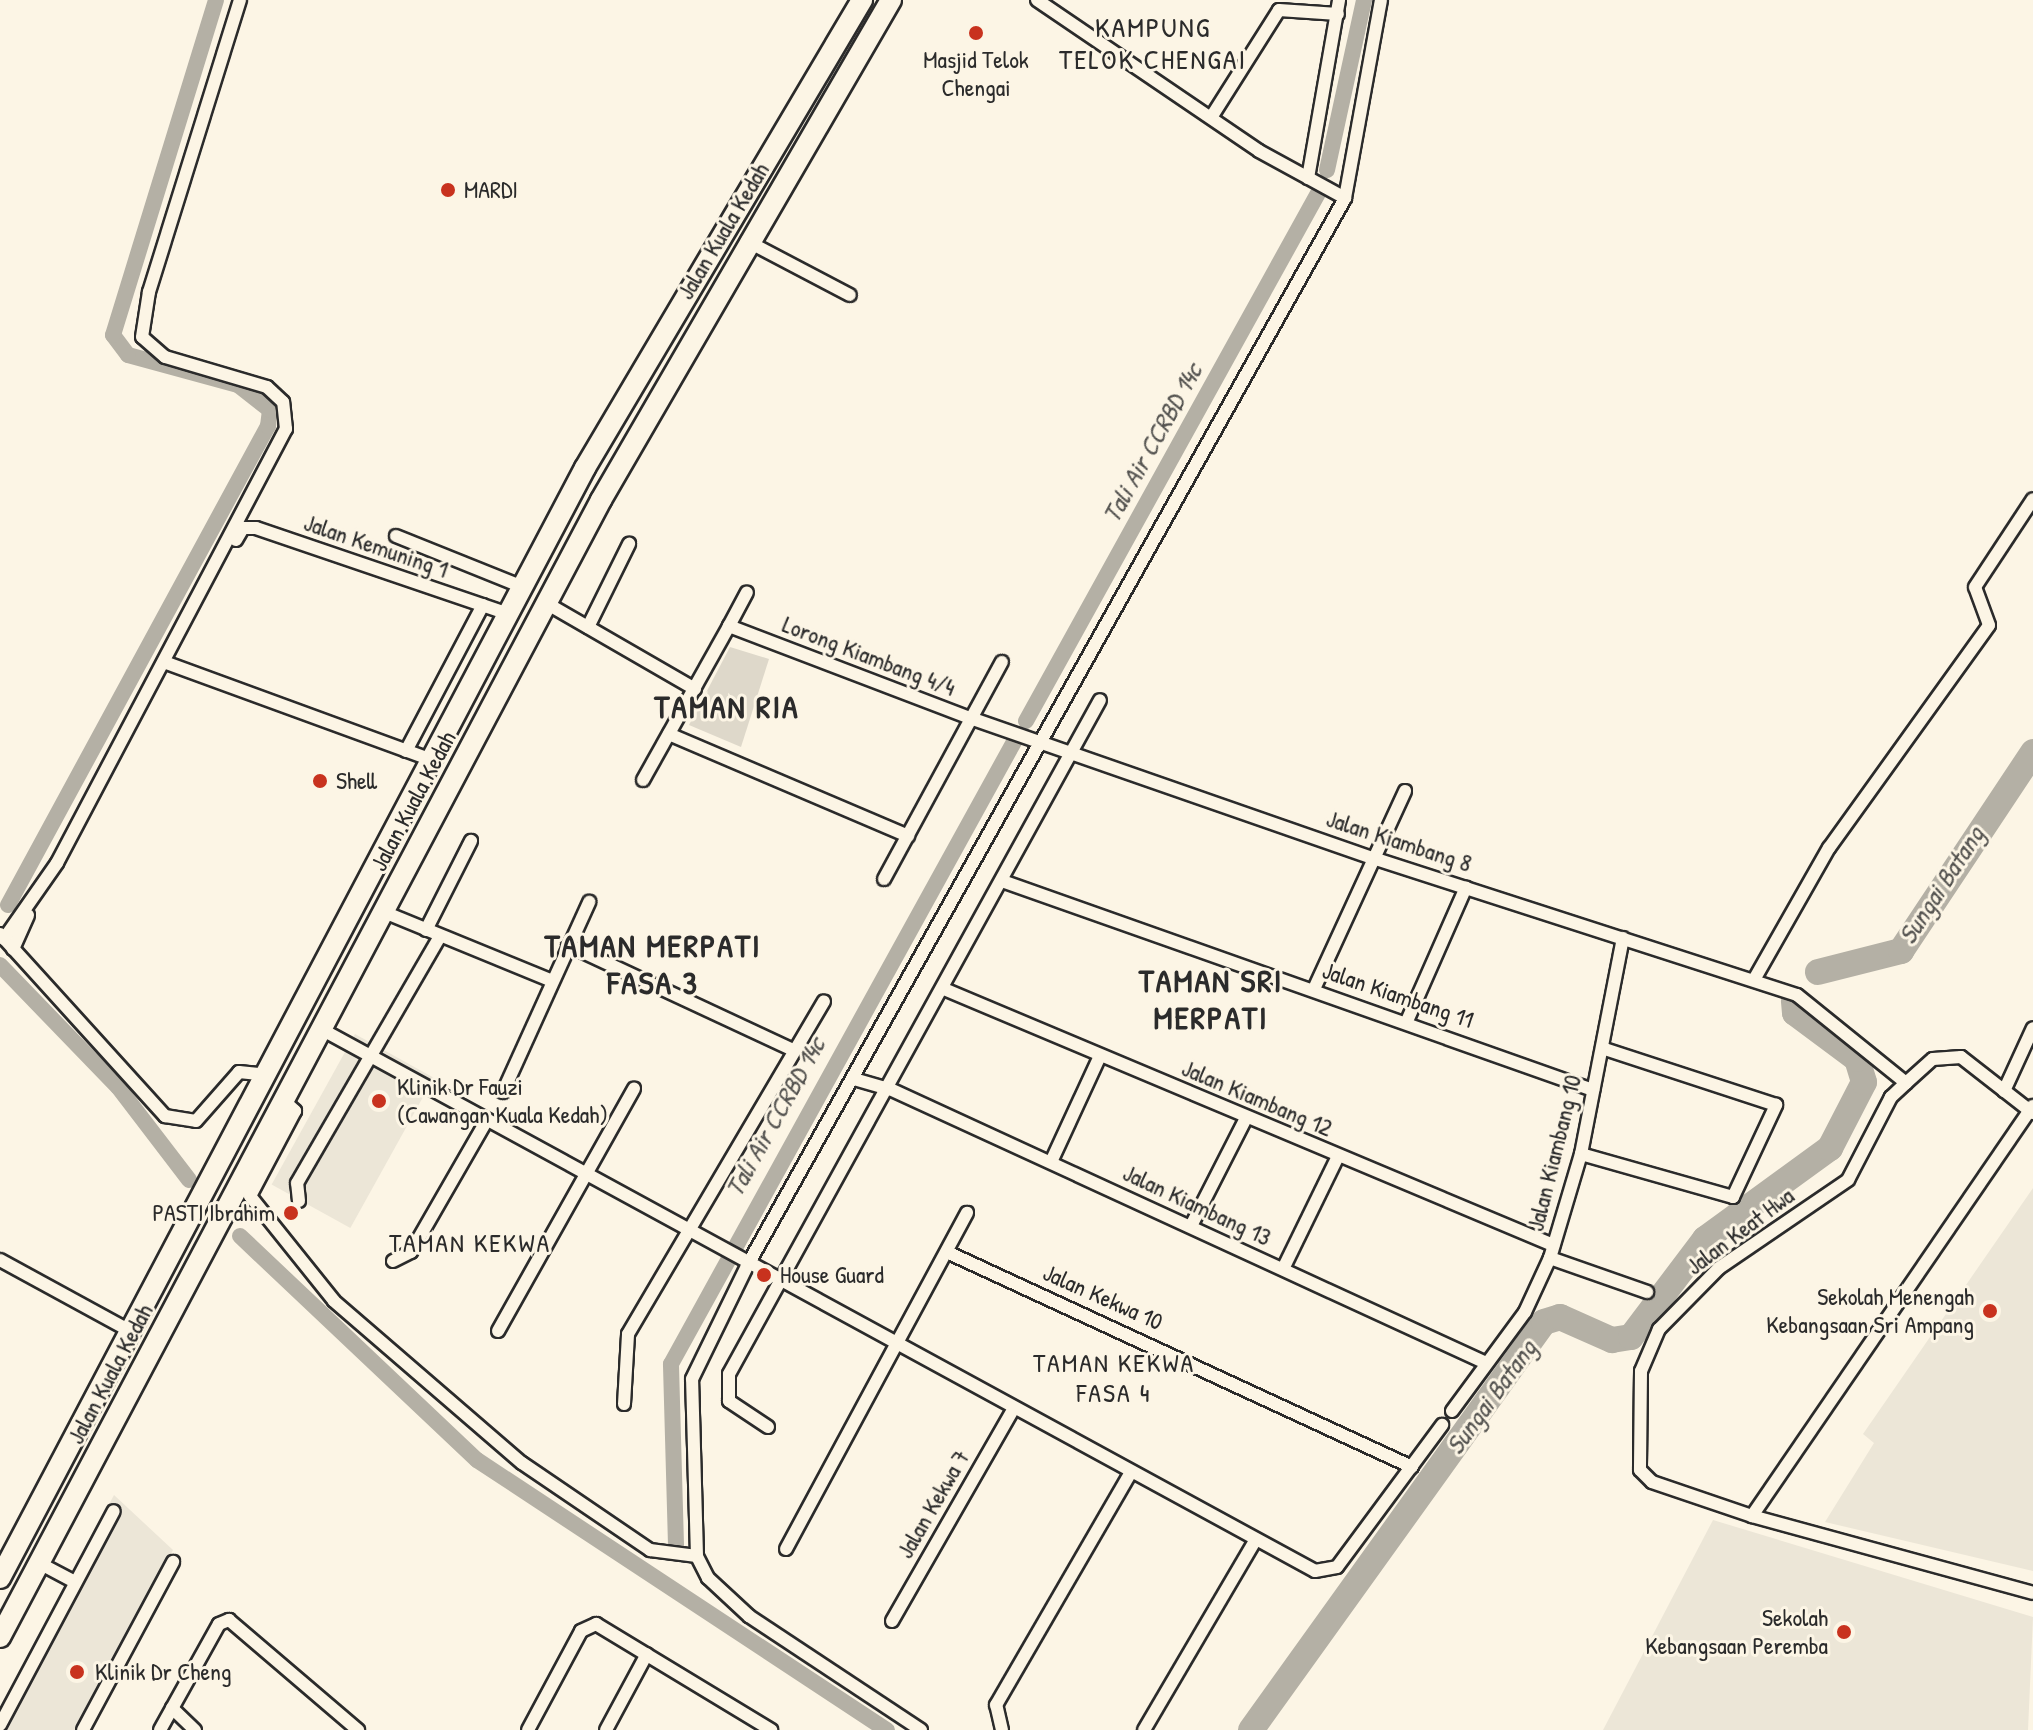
<!DOCTYPE html>
<style>
body{margin:0}
#map{position:relative;width:2033px;height:1730px;overflow:hidden;background:#fcf5e5;font-family:"Patrick Hand",sans-serif}
div>[style]{position:absolute}
.built>*{inset:0;background:#ece6d7;transform-origin:0 0}
.green>*{inset:0;background:#ded8ca}
.canal>*{height:16px;margin:-8px;padding:0 8px;transform-origin:8px;border-radius:8px;background:#b4b0a5}
.river>*{height:26px;margin:-13px;padding:0 13px;transform-origin:13px;border-radius:13px;background:#b4b0a5}
.roads{filter:drop-shadow(2px 0 #2b2b2b) drop-shadow(-2px 0 #2b2b2b) drop-shadow(0 2px #2b2b2b) drop-shadow(0 -2px #2b2b2b)}
.minor>*{height:12px;margin:-6px;padding:0 6px;transform-origin:6px;border-radius:6px;background:#fcf5e5}
.primary>*{height:20px;margin:-10px;padding:0 10px;transform-origin:10px;border-radius:10px;background:#fcf5e5}
.dots>*{width:22px;height:22px;translate:-50% -50%;box-sizing:border-box;border:4px solid #fcf5e5;border-radius:50%}
span{translate:-50% -50%;white-space:nowrap;text-align:center;line-height:1.15;-webkit-text-stroke:6px #fcf5e5;paint-order:stroke}
.poi-label{font-size:24px;color:#2b2b2b}
.left{translate:0 -50%;text-align:left}
.right{translate:-100% -50%;text-align:right}
.street-label{font-size:24px;color:#2b2b2b}
.water-label{font-size:26px;color:#545350;font-style:italic}
.neighbourhood-label{font-size:26px;color:#2b2b2b;letter-spacing:2px}
.quarter-label{font-size:28px;color:#2b2b2b;letter-spacing:2px}
.district-label{font-size:32px;color:#2b2b2b;font-weight:700;letter-spacing:2px}
</style>
<div id="map">
<div class="built">
<i style="left:355px;top:1034px;width:90px;height:172px;rotate:29deg"></i>
<i style="clip-path:polygon(2033px 1188px,2033px 1571px,1825px 1522px,1874px 1443px,1863px 1434px)"></i>
<i style="clip-path:polygon(114px 1495px,173px 1550px,77px 1730px,0 1730px,0 1708px)"></i>
<i style="clip-path:polygon(1713px 1520px,2033px 1617px,2028px 1730px,1603px 1730px)"></i>
</div>
<div class="green">
<i style="clip-path:polygon(730px 647px,769px 659px,741px 747px,689px 725px)"></i>
</div>
<div class="canal">
<i style="left:1327px;top:170px;width:174px;rotate:-77.7deg"></i>
<i style="left:1026px;top:721px;width:609px;rotate:-61.04deg"></i>
<i style="left:8px;top:905px;width:545px;rotate:-61.51deg"></i>
<i style="left:268px;top:426px;width:16px;rotate:-83deg"></i>
<i style="left:270px;top:410px;width:41px;rotate:-142deg"></i>
<i style="left:238px;top:385px;width:114px;rotate:-164.7deg"></i>
<i style="left:128px;top:355px;width:25px;rotate:-127deg"></i>
<i style="left:113px;top:335px;width:350px;rotate:-72.9deg"></i>
<i style="left:0;top:965px;width:170px;rotate:46deg"></i>
<i style="left:118px;top:1087px;width:117px;rotate:52.6deg"></i>
<i style="left:240px;top:1236px;width:326px;rotate:43.4deg"></i>
<i style="left:477px;top:1460px;width:491px;rotate:33.4deg"></i>
<i style="left:676px;top:1545px;width:181px;rotate:-91.6deg"></i>
<i style="left:671px;top:1364px;width:713px;rotate:-61.13deg"></i>
</div>
<div class="river">
<i style="left:1818px;top:972px;width:86px;rotate:-14.2deg"></i>
<i style="left:1901px;top:951px;width:239px;rotate:-56.4deg"></i>
<i style="left:1251px;top:1730px;width:502px;rotate:-54.32deg"></i>
<i style="left:1544px;top:1322px;width:17px;rotate:-17deg"></i>
<i style="left:1560px;top:1317px;width:57px;rotate:23.9deg"></i>
<i style="left:1612px;top:1340px;width:19px;rotate:-9deg"></i>
<i style="left:1631px;top:1337px;width:123px;rotate:-52.9deg"></i>
<i style="left:1705px;top:1239px;width:155px;rotate:-36.1deg"></i>
<i style="left:1830px;top:1148px;width:74px;rotate:-62.7deg"></i>
<i style="left:1864px;top:1082px;width:24px;rotate:-107deg"></i>
<i style="left:1857px;top:1059px;width:77px;rotate:-143.4deg"></i>
<i style="left:1795px;top:1013px;width:12px;rotate:-95deg"></i>
</div>
<div class="roads">
<div class="minor">
<i style="left:1037px;top:0;width:268px;rotate:34.2deg"></i>
<i style="left:1259px;top:151px;width:98px;rotate:28.7deg"></i>
<i style="left:1212px;top:116px;width:125px;rotate:-57.7deg"></i>
<i style="left:1279px;top:10px;width:59px;rotate:3.9deg"></i>
<i style="left:1308px;top:178px;width:181px;rotate:-80.1deg"></i>
<i style="left:747px;top:241px;width:116px;rotate:27.7deg"></i>
<i style="left:396px;top:536px;width:137px;rotate:21.9deg"></i>
<i style="left:236px;top:540px;width:14px;rotate:-60deg"></i>
<i style="left:243px;top:528px;width:13px"></i>
<i style="left:256px;top:528px;width:266px;rotate:18.8deg"></i>
<i style="left:546px;top:603px;width:172px;rotate:30deg"></i>
<i style="left:729px;top:626px;width:38px;rotate:-62deg"></i>
<i style="left:588px;top:627px;width:93px;rotate:-63.7deg"></i>
<i style="left:164px;top:662px;width:285px;rotate:20.1deg"></i>
<i style="left:669px;top:734px;width:260px;rotate:23.1deg"></i>
<i style="left:406px;top:751px;width:165px;rotate:-62.2deg"></i>
<i style="left:643px;top:780px;width:176px;rotate:-60.8deg"></i>
<i style="left:729px;top:626px;width:261px;rotate:20.9deg"></i>
<i style="left:973px;top:719px;width:427px;rotate:19.2deg"></i>
<i style="left:1376px;top:859px;width:442px;rotate:17.9deg"></i>
<i style="left:1797px;top:995px;width:140px;rotate:38.9deg"></i>
<i style="left:1906px;top:1083px;width:21px;rotate:137deg"></i>
<i style="left:1891px;top:1097px;width:93px;rotate:117.4deg"></i>
<i style="left:1848px;top:1180px;width:156px;rotate:145.7deg"></i>
<i style="left:1719px;top:1268px;width:86px;rotate:134.5deg"></i>
<i style="left:1659px;top:1329px;width:46px;rotate:113.2deg"></i>
<i style="left:1641px;top:1371px;width:99px;rotate:90.6deg"></i>
<i style="left:1640px;top:1470px;width:17px;rotate:45deg"></i>
<i style="left:1652px;top:1482px;width:106px;rotate:18.8deg"></i>
<i style="left:1752px;top:1516px;width:291px;rotate:15.3deg"></i>
<i style="left:884px;top:879px;width:247px;rotate:-61.5deg"></i>
<i style="left:1005px;top:882px;width:624px;rotate:19.48deg"></i>
<i style="left:384px;top:912px;width:179px;rotate:22.3deg"></i>
<i style="left:426px;top:930px;width:100px;rotate:-63.2deg"></i>
<i style="left:0;top:934px;width:246px;rotate:47.8deg"></i>
<i style="left:165px;top:1116px;width:31px;rotate:9deg"></i>
<i style="left:196px;top:1121px;width:65px;rotate:-48.7deg"></i>
<i style="left:239px;top:1072px;width:27px;rotate:6deg"></i>
<i style="left:4px;top:939px;width:93px;rotate:-55.1deg"></i>
<i style="left:57px;top:863px;width:491px;rotate:-62.2deg"></i>
<i style="left:286px;top:429px;width:27px;rotate:-96deg"></i>
<i style="left:283px;top:402px;width:22px;rotate:-137deg"></i>
<i style="left:267px;top:387px;width:106px;rotate:-163.6deg"></i>
<i style="left:165px;top:357px;width:30px;rotate:-139deg"></i>
<i style="left:142px;top:337px;width:46px;rotate:-81.2deg"></i>
<i style="left:149px;top:292px;width:306px;rotate:-72.7deg"></i>
<i style="left:568px;top:945px;width:248px;rotate:25deg"></i>
<i style="left:13px;top:949px;width:37px;rotate:-66deg"></i>
<i style="left:1755px;top:978px;width:150px;rotate:-60.4deg"></i>
<i style="left:1829px;top:848px;width:274px;rotate:-54.3deg"></i>
<i style="left:1989px;top:625px;width:40px;rotate:-110.2deg"></i>
<i style="left:1975px;top:587px;width:105px;rotate:-56.6deg"></i>
<i style="left:944px;top:989px;width:661px;rotate:22.8deg"></i>
<i style="left:1314px;top:989px;width:218px;rotate:-65.3deg"></i>
<i style="left:1407px;top:1021px;width:146px;rotate:-66.2deg"></i>
<i style="left:321px;top:1029px;width:1132px;rotate:28.6deg"></i>
<i style="left:1315px;top:1571px;width:22px;rotate:-10deg"></i>
<i style="left:1337px;top:1567px;width:177px;rotate:-53.5deg"></i>
<i style="left:854px;top:1079px;width:37px;rotate:16deg"></i>
<i style="left:890px;top:1089px;width:656px;rotate:24.69deg"></i>
<i style="left:1906px;top:1083px;width:36px;rotate:-42deg"></i>
<i style="left:1933px;top:1059px;width:28px;rotate:-4deg"></i>
<i style="left:1961px;top:1057px;width:91px;rotate:37.9deg"></i>
<i style="left:2004px;top:1091px;width:69px;rotate:-65.3deg"></i>
<i style="left:503px;top:1092px;width:209px;rotate:-65.6deg"></i>
<i style="left:284px;top:1101px;width:15px;rotate:42deg"></i>
<i style="left:295px;top:1111px;width:96px;rotate:117.9deg"></i>
<i style="left:250px;top:1196px;width:134px;rotate:51.3deg"></i>
<i style="left:334px;top:1301px;width:248px;rotate:40.8deg"></i>
<i style="left:522px;top:1463px;width:155px;rotate:34.2deg"></i>
<i style="left:650px;top:1550px;width:47px;rotate:7.3deg"></i>
<i style="left:1581px;top:1154px;width:158px;rotate:15.8deg"></i>
<i style="left:1733px;top:1197px;width:102px;rotate:-64.9deg"></i>
<i style="left:1776px;top:1105px;width:183px;rotate:-161.9deg"></i>
<i style="left:1051px;top:1162px;width:117px;rotate:-65.2deg"></i>
<i style="left:299px;top:1201px;width:18px;rotate:-96deg"></i>
<i style="left:297px;top:1183px;width:285px;rotate:-59.9deg"></i>
<i style="left:1191px;top:1226px;width:121px;rotate:-63deg"></i>
<i style="left:949px;top:1253px;width:510px;rotate:24.81deg"></i>
<i style="left:1550px;top:1258px;width:103px;rotate:19.3deg"></i>
<i style="left:0;top:1260px;width:148px;rotate:28.6deg"></i>
<i style="left:393px;top:1261px;width:20px;rotate:-27deg"></i>
<i style="left:411px;top:1252px;width:152px;rotate:-60.1deg"></i>
<i style="left:1283px;top:1269px;width:126px;rotate:-64deg"></i>
<i style="left:498px;top:1331px;width:278px;rotate:-60.7deg"></i>
<i style="left:624px;top:1404px;width:70px;rotate:-86.7deg"></i>
<i style="left:628px;top:1334px;width:386px;rotate:-59.5deg"></i>
<i style="left:1452px;top:1411px;width:123px;rotate:-53.6deg"></i>
<i style="left:1525px;top:1312px;width:60px;rotate:-65.2deg"></i>
<i style="left:1550px;top:1258px;width:109px;rotate:-73.4deg"></i>
<i style="left:1581px;top:1154px;width:220px;rotate:-79deg"></i>
<i style="left:768px;top:1427px;width:47px;rotate:-146.3deg"></i>
<i style="left:729px;top:1401px;width:27px;rotate:-90deg"></i>
<i style="left:729px;top:1374px;width:769px;rotate:-61.17deg"></i>
<i style="left:1752px;top:1516px;width:497px;rotate:-55.6deg"></i>
<i style="left:786px;top:1549px;width:382px;rotate:-61.7deg"></i>
<i style="left:39px;top:1563px;width:41px;rotate:27.8deg"></i>
<i style="left:892px;top:1621px;width:243px;rotate:-60.2deg"></i>
<i style="left:172px;top:1708px;width:32px;rotate:44deg"></i>
<i style="left:0;top:1725px;width:242px;rotate:-62deg"></i>
<i style="left:83px;top:1730px;width:191px;rotate:-61.8deg"></i>
<i style="left:160px;top:1730px;width:121px;rotate:-60.9deg"></i>
<i style="left:219px;top:1624px;width:11px;rotate:-22deg"></i>
<i style="left:229px;top:1620px;width:170px;rotate:40.5deg"></i>
<i style="left:528px;top:1730px;width:112px;rotate:-61.8deg"></i>
<i style="left:581px;top:1631px;width:17px;rotate:-25deg"></i>
<i style="left:596px;top:1624px;width:205px;rotate:31.2deg"></i>
<i style="left:606px;top:1730px;width:86px;rotate:-61.7deg"></i>
<i style="left:921px;top:1730px;width:206px;rotate:-146.5deg"></i>
<i style="left:749px;top:1616px;width:56px;rotate:-137.2deg"></i>
<i style="left:708px;top:1578px;width:25px;rotate:-117deg"></i>
<i style="left:697px;top:1556px;width:177px;rotate:-91.6deg"></i>
<i style="left:692px;top:1379px;width:126px;rotate:-64deg"></i>
<i style="left:747px;top:1266px;width:1224px;rotate:-60.75deg"></i>
<i style="left:1345px;top:198px;width:201px;rotate:-79.7deg"></i>
<i style="left:1002px;top:1730px;width:26px;rotate:-103deg"></i>
<i style="left:996px;top:1705px;width:267px;rotate:-59.9deg"></i>
<i style="left:1144px;top:1730px;width:221px;rotate:-59.6deg"></i>
</div>
<div class="primary">
<i style="left:0;top:1578px;width:1255px;rotate:-62.21deg"></i>
<i style="left:585px;top:468px;width:544px;rotate:-59.38deg"></i>
<i style="left:0;top:1637px;width:1286px;rotate:-62.14deg"></i>
<i style="left:601px;top:500px;width:578px;rotate:-59.89deg"></i>
</div>
</div>
<div class="dots">
<i style="left:976px;top:33px;background:#c8321e"></i>
<i style="left:448px;top:190px;background:#c8321e"></i>
<i style="left:320px;top:781px;background:#c8321e"></i>
<i style="left:379px;top:1101px;background:#c8321e"></i>
<i style="left:291px;top:1213px;background:#c8321e"></i>
<i style="left:764px;top:1275px;background:#c8321e"></i>
<i style="left:1990px;top:1311px;background:#c8321e"></i>
<i style="left:1844px;top:1632px;background:#c8321e"></i>
<i style="left:77px;top:1672px;background:#c8321e"></i>
</div>
<div class="poi-label">
<span style="left:976px;top:74px">Masjid Telok<br>Chengai</span>
<span class="left" style="left:464px;top:190px">MARDI</span>
<span class="left" style="left:336px;top:781px">Shell</span>
<span class="left" style="left:397px;top:1101px">Klinik Dr Fauzi<br>(Cawangan Kuala Kedah)</span>
<span class="right" style="left:275px;top:1213px">PASTI Ibrahim</span>
<span class="left" style="left:780px;top:1275px">House Guard</span>
<span class="right" style="left:1974px;top:1311px">Sekolah Menengah<br>Kebangsaan Sri Ampang</span>
<span class="right" style="left:1828px;top:1632px">Sekolah<br>Kebangsaan Peremba</span>
<span class="left" style="left:95px;top:1672px">Klinik Dr Cheng</span>
</div>
<div class="street-label">
<span style="left:723px;top:231px;rotate:-59deg">Jalan Kuala Kedah</span>
<span style="left:376px;top:546px;rotate:19deg">Jalan Kemuning 1</span>
<span style="left:869px;top:656px;rotate:21deg">Lorong Kiambang 4/4</span>
<span style="left:413px;top:801px;rotate:-62deg">Jalan Kuala Kedah</span>
<span style="left:1399px;top:841px;rotate:18deg">Jalan Kiambang 8</span>
<span style="left:1398px;top:995px;rotate:19deg">Jalan Kiambang 11</span>
<span style="left:1257px;top:1098px;rotate:23deg">Jalan Kiambang 12</span>
<span style="left:1554px;top:1153px;rotate:-76deg">Jalan Kiambang 10</span>
<span style="left:1197px;top:1205px;rotate:25deg">Jalan Kiambang 13</span>
<span style="left:1740px;top:1231px;rotate:-37deg">Jalan Keat Hwa</span>
<span style="left:1103px;top:1297px;rotate:24deg">Jalan Kekwa 10</span>
<span style="left:110px;top:1374px;rotate:-62deg">Jalan Kuala Kedah</span>
<span style="left:933px;top:1504px;rotate:-60deg">Jalan Kekwa 7</span>
</div>
<div class="water-label">
<span style="left:1152px;top:443px;rotate:-61deg">Tali Air CCRBD 14c</span>
<span style="left:1941px;top:885px;rotate:-57deg">Sungai Batang</span>
<span style="left:775px;top:1117px;rotate:-61deg">Tali Air CCRBD 14c</span>
<span style="left:1491px;top:1397px;rotate:-54deg">Sungai Batang</span>
</div>
<div class="neighbourhood-label">
<span style="left:470px;top:1243px">TAMAN KEKWA</span>
<span style="left:1114px;top:1378px">TAMAN KEKWA<br>FASA 4</span>
</div>
<div class="quarter-label">
<span style="left:1153px;top:43px">KAMPUNG<br>TELOK CHENGAI</span>
</div>
<div class="district-label">
<span style="left:727px;top:707px">TAMAN RIA</span>
<span style="left:653px;top:965px">TAMAN MERPATI<br>FASA 3</span>
<span style="left:1211px;top:1000px">TAMAN SRI<br>MERPATI</span>
</div>
</div>
